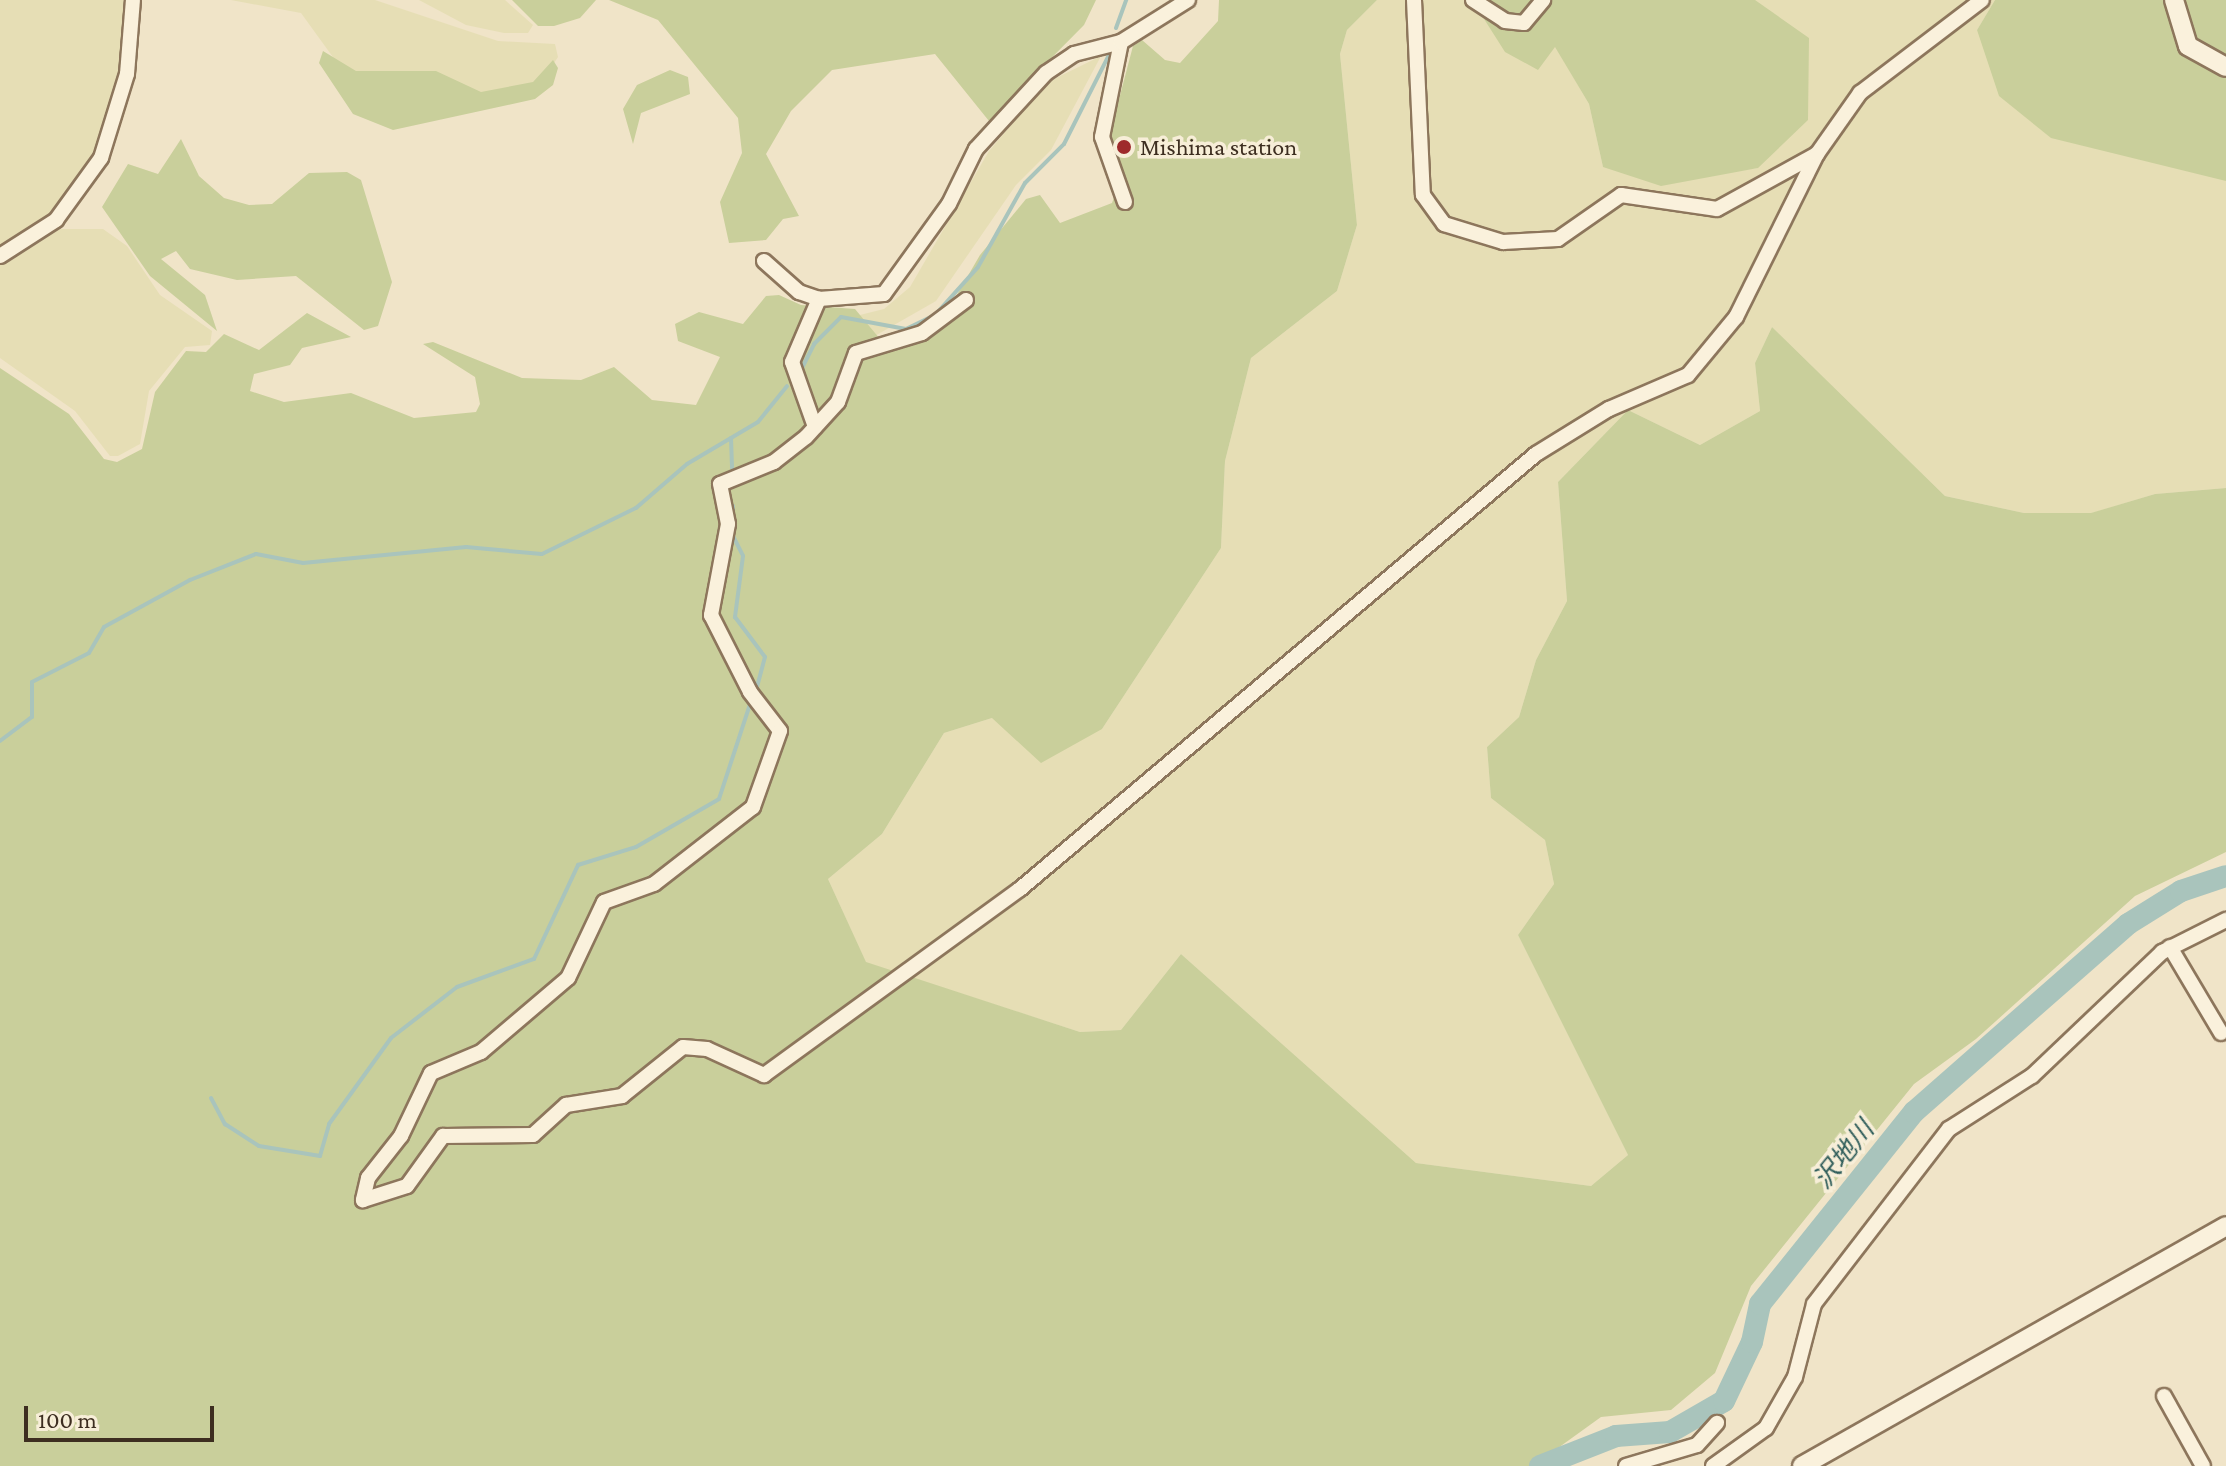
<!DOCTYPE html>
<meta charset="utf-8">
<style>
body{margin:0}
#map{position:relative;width:2226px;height:1466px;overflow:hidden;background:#f0e4c8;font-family:"Crimson Pro","Noto Sans JP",serif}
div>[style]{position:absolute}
.farmland>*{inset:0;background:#e6deb5}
.green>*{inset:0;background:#c9cf9b}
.stream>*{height:4px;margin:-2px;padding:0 2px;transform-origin:2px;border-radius:2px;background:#a9c4bc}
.river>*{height:22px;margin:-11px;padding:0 11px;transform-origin:11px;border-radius:11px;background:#a9c4bc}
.roads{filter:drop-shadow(2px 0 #8d765c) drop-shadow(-2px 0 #8d765c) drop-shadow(0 2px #8d765c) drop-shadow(0 -2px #8d765c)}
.minor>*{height:14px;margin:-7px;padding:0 7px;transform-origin:7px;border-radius:7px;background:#faf1dc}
.tertiary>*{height:18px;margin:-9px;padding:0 9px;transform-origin:9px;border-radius:9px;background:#faf1dc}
.dots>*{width:22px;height:22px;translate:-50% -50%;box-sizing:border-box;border:4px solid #f7eed8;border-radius:50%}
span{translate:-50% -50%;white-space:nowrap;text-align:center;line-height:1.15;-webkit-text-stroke:7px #f7eed8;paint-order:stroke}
.poi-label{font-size:24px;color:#3d2e20}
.left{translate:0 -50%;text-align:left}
.water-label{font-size:26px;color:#2f5d5a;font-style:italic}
.scale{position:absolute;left:24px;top:1406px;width:190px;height:36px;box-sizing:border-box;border:4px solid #3d2e20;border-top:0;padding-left:10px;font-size:24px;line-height:28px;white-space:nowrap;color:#3d2e20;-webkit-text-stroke:6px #f7eed8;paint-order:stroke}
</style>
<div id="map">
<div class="farmland">
<i style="clip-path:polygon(0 0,127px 0,121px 71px,97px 153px,51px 217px,0 250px)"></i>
<i style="clip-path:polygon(231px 0,375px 0,498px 41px,555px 44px,558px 57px,540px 84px,463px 97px,343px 71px,301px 13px)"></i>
<i style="clip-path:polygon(419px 0,505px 0,533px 25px,528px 33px,504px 33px,466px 25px)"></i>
<i style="clip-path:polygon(1377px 0,1472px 0,1555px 46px,1589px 104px,1603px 167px,1712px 175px,1758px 168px,1755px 0,1995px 0,1977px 30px,2226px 181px,2226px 488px,2155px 494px,2092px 513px,2024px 513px,1945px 496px,1772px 327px,1755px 363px,1760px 411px,1700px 445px,1628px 410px,1558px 482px,1567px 601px,1536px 660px,1519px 717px,1487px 747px,1491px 798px,1545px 840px,1554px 884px,1518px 935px,1628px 1155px,1591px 1186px,1416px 1163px,1181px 954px,1121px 1030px,1080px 1032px,866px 963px,828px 879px,882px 834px,944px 733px,992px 718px,1102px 729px,1221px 548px,1225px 461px,1251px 358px,1337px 291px,1357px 225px,1340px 54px,1347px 30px)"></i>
<i style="clip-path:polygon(1101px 56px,1051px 150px,1016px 185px,936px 301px,852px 349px,844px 319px,884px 309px,910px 287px,989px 151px,1048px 82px)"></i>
<i style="clip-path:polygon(57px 229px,103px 229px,127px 246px,160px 295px,212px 331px,210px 345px,185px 347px,149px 391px,140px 444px,118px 456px,110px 456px,75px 411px,0 358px,0 265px)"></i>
</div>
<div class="green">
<i style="clip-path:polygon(512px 0,596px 0,580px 18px,554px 26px,538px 26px)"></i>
<i style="clip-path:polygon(609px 0,1096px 0,1084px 25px,989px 121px,935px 54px,832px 70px,791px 111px,766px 154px,799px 216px,783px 219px,766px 240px,729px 243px,720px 202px,742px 153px,738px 118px,658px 20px)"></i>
<i style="clip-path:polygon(1219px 0,1377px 0,1347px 30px,1340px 54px,1357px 225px,1337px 291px,1251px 358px,1225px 461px,1221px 548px,1102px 729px,1041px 763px,992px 718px,944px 733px,882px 834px,828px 879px,866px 962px,1080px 1032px,1121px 1030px,1181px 954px,1416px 1163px,1591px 1186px,1628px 1155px,1518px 935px,1554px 884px,1545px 840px,1491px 798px,1487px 747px,1519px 717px,1536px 660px,1567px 601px,1558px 482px,1628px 410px,1700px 445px,1760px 411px,1755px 363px,1772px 327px,1945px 496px,2024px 513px,2091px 513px,2155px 494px,2226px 488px,2226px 852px,2135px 896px,1976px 1039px,1914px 1084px,1751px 1286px,1715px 1373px,1671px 1410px,1601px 1417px,1533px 1466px,0 1466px,0 368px,69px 414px,104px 459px,117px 462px,142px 449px,155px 392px,186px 351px,206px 352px,224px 334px,259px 350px,307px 313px,351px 337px,302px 348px,290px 365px,254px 374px,250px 391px,284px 402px,351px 393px,414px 418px,476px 412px,480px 404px,475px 377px,423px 344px,433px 342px,522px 378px,581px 380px,614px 367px,652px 400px,696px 405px,720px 357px,678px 341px,675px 324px,699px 312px,743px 324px,766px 296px,779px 295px,801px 305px,855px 309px,885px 345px,918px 341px,933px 336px,980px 255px,1026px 199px,1040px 195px,1060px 223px,1112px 203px,1121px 177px,1108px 141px,1133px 46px,1142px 40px,1165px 60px,1180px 63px,1218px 21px)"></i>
<i style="clip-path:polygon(1472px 0,1755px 0,1809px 38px,1808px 120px,1758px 168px,1661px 186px,1603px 167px,1589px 104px,1555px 47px,1538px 70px,1505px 52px)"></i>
<i style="clip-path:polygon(1995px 0,2226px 0,2226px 181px,2051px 138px,1999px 96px,1977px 30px)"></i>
<i style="clip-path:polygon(323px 51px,356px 71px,436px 71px,481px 92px,533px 82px,553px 60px,558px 68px,553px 85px,535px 99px,393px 130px,353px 114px,319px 63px)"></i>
<i style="clip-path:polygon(670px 70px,688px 77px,690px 94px,641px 113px,633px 144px,623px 109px,637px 85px)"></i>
<i style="clip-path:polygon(181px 139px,199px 176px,224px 198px,249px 205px,272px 204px,309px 173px,347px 172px,361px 180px,392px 282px,378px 326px,364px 330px,296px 276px,237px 280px,190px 269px,176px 251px,161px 259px,205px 295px,217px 331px,150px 276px,102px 207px,128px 164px,158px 174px)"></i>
</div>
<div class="stream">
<i style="left:1116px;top:28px;width:30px;rotate:-70deg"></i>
<i style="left:799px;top:374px;width:34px;rotate:-63deg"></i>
<i style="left:814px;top:344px;width:38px;rotate:-45deg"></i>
<i style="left:841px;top:317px;width:66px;rotate:10.5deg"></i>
<i style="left:906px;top:329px;width:32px;rotate:-26deg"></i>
<i style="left:935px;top:315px;width:64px;rotate:-48.1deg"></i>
<i style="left:978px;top:267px;width:96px;rotate:-60.8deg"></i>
<i style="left:1025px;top:183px;width:55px;rotate:-45deg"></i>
<i style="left:1064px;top:144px;width:104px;rotate:-63.2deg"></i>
<i style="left:731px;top:438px;width:30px;rotate:88deg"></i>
<i style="left:733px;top:506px;width:30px;rotate:90deg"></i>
<i style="left:733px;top:536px;width:22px;rotate:63deg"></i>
<i style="left:743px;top:556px;width:62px;rotate:97.5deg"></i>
<i style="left:735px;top:617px;width:50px;rotate:53.1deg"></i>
<i style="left:765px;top:657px;width:34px;rotate:105deg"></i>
<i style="left:0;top:741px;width:40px;rotate:-37deg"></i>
<i style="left:32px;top:717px;width:35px;rotate:-90deg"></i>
<i style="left:32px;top:682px;width:64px;rotate:-27deg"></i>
<i style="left:89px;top:653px;width:30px;rotate:-60deg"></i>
<i style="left:104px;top:627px;width:98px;rotate:-28.7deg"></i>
<i style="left:190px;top:580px;width:71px;rotate:-21.5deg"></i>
<i style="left:256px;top:554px;width:48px;rotate:10.8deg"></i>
<i style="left:303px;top:563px;width:164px;rotate:-5.6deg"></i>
<i style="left:466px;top:547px;width:76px;rotate:5.3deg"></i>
<i style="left:542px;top:554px;width:105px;rotate:-26.1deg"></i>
<i style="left:636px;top:508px;width:67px;rotate:-40.8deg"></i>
<i style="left:687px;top:464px;width:82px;rotate:-30.6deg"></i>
<i style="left:758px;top:422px;width:46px;rotate:-51.1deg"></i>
<i style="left:211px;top:1098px;width:30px;rotate:62deg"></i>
<i style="left:225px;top:1124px;width:40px;rotate:32.9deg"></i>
<i style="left:259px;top:1146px;width:62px;rotate:9.3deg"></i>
<i style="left:320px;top:1156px;width:33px;rotate:-74deg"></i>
<i style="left:329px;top:1124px;width:106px;rotate:-54.2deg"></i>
<i style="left:391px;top:1038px;width:83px;rotate:-37.7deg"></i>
<i style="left:457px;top:987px;width:82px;rotate:-20deg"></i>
<i style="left:534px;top:959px;width:104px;rotate:-64.9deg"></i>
<i style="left:578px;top:865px;width:61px;rotate:-17.2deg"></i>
<i style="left:636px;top:847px;width:96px;rotate:-30deg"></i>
<i style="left:719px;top:799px;width:103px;rotate:-71.9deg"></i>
</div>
<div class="river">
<i style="left:1540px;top:1466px;width:82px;rotate:-21.5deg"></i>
<i style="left:1616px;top:1436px;width:54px;rotate:-4.2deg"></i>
<i style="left:1670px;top:1432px;width:62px;rotate:-29.9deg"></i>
<i style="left:1724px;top:1401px;width:65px;rotate:-64.6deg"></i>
<i style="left:1752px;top:1342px;width:39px;rotate:-78deg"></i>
<i style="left:1760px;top:1304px;width:246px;rotate:-51.3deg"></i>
<i style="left:1914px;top:1112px;width:285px;rotate:-41.3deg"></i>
<i style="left:2128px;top:924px;width:62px;rotate:-31.9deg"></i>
<i style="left:2181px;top:891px;width:47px;rotate:-18.4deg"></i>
</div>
<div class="roads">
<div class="minor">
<i style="left:1414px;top:0;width:195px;rotate:87.4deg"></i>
<i style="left:1423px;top:195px;width:36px;rotate:54deg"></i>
<i style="left:1444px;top:224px;width:62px;rotate:17deg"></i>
<i style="left:1503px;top:242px;width:55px;rotate:-3.1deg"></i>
<i style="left:1558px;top:239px;width:77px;rotate:-34.9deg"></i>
<i style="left:1621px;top:195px;width:97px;rotate:8.3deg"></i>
<i style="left:1717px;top:209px;width:114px;rotate:-28.8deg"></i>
<i style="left:1473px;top:0;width:38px;rotate:33deg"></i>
<i style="left:1505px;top:21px;width:19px;rotate:6deg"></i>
<i style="left:1524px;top:23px;width:30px;rotate:-50deg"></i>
<i style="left:1121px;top:42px;width:97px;rotate:101.3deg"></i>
<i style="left:1102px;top:137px;width:69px;rotate:70.5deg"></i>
<i style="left:0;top:256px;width:67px;rotate:-32.7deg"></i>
<i style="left:56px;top:220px;width:77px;rotate:-54deg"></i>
<i style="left:101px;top:158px;width:88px;rotate:-72.8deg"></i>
<i style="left:127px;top:74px;width:74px;rotate:-85.4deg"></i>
<i style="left:764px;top:261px;width:47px;rotate:41.5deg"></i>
<i style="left:799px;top:292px;width:21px;rotate:19deg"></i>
<i style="left:819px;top:299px;width:65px;rotate:-4.4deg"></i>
<i style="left:884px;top:294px;width:111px;rotate:-54.2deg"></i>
<i style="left:949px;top:204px;width:61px;rotate:-63.9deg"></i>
<i style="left:976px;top:149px;width:103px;rotate:-47.4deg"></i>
<i style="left:1046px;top:73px;width:34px;rotate:-34deg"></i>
<i style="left:1074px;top:54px;width:49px;rotate:-14.3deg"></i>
<i style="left:1121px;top:42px;width:79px;rotate:-32.1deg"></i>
<i style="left:966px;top:300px;width:55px;rotate:143.1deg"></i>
<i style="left:922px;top:333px;width:69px;rotate:163.1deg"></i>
<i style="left:856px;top:353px;width:52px;rotate:110.2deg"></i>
<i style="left:838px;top:402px;width:47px;rotate:132.4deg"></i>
<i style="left:806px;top:437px;width:41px;rotate:142deg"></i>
<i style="left:774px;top:462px;width:58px;rotate:157.8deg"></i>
<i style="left:720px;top:484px;width:41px;rotate:78.7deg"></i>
<i style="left:728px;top:524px;width:93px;rotate:100.6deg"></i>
<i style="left:711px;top:615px;width:86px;rotate:63.1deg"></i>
<i style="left:750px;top:692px;width:49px;rotate:52.4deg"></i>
<i style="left:780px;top:731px;width:81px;rotate:109.6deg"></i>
<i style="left:753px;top:807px;width:125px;rotate:142.1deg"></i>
<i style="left:654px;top:884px;width:53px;rotate:160.2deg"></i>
<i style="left:604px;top:902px;width:84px;rotate:115.3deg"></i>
<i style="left:568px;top:978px;width:114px;rotate:139.6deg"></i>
<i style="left:481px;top:1052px;width:54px;rotate:157.2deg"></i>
<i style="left:431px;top:1073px;width:70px;rotate:115.5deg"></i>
<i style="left:401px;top:1136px;width:53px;rotate:128.2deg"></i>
<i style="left:368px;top:1178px;width:23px;rotate:103deg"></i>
<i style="left:363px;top:1200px;width:46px;rotate:-17.7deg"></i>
<i style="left:407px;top:1186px;width:62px;rotate:-54.2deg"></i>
<i style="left:443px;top:1136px;width:90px;rotate:-0.6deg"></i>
<i style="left:533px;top:1135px;width:45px;rotate:-42.3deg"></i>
<i style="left:566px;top:1105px;width:57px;rotate:-9.1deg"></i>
<i style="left:622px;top:1096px;width:78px;rotate:-38.8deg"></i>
<i style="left:683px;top:1047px;width:24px;rotate:5deg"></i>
<i style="left:707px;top:1049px;width:63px;rotate:24.5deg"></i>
<i style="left:764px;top:1075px;width:316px;rotate:-36deg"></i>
<i style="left:1020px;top:889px;width:675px;rotate:-40.13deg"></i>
<i style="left:1536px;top:454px;width:86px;rotate:-31.7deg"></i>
<i style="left:1609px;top:409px;width:86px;rotate:-23.3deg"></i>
<i style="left:1688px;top:375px;width:75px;rotate:-50.4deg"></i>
<i style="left:1736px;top:317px;width:182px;rotate:-63.6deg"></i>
<i style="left:1817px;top:154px;width:75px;rotate:-54.8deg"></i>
<i style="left:1860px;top:93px;width:153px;rotate:-37.3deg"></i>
<i style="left:815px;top:427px;width:69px;rotate:-109.5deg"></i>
<i style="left:792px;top:362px;width:69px;rotate:-66.8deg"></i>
<i style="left:2170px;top:947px;width:100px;rotate:59.3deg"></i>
<i style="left:2164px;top:1396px;width:80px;rotate:60.9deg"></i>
<i style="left:1626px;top:1466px;width:74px;rotate:-16.5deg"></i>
<i style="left:1697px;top:1445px;width:30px;rotate:-48deg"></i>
<i style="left:1713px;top:1466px;width:65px;rotate:-35.6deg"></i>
<i style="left:1766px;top:1428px;width:59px;rotate:-60.4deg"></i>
<i style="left:1795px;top:1377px;width:75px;rotate:-75.4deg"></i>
<i style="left:1814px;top:1304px;width:221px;rotate:-52.4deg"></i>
<i style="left:1949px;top:1129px;width:98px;rotate:-32.6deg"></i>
<i style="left:2032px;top:1076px;width:180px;rotate:-43.6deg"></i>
<i style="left:2162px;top:952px;width:72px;rotate:-26.6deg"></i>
</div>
<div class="tertiary">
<i style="left:2174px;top:0;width:48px;rotate:73.1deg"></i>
<i style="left:2188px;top:46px;width:43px;rotate:28.9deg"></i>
<i style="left:1802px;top:1466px;width:487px;rotate:-29.5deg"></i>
</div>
</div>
<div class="dots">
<i style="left:1124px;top:147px;background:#9e2a2b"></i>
</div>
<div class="poi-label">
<span class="left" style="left:1140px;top:147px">Mishima station</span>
</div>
<div class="water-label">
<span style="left:1844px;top:1155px;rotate:-51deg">沢地川</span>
</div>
<div class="scale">100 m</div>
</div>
